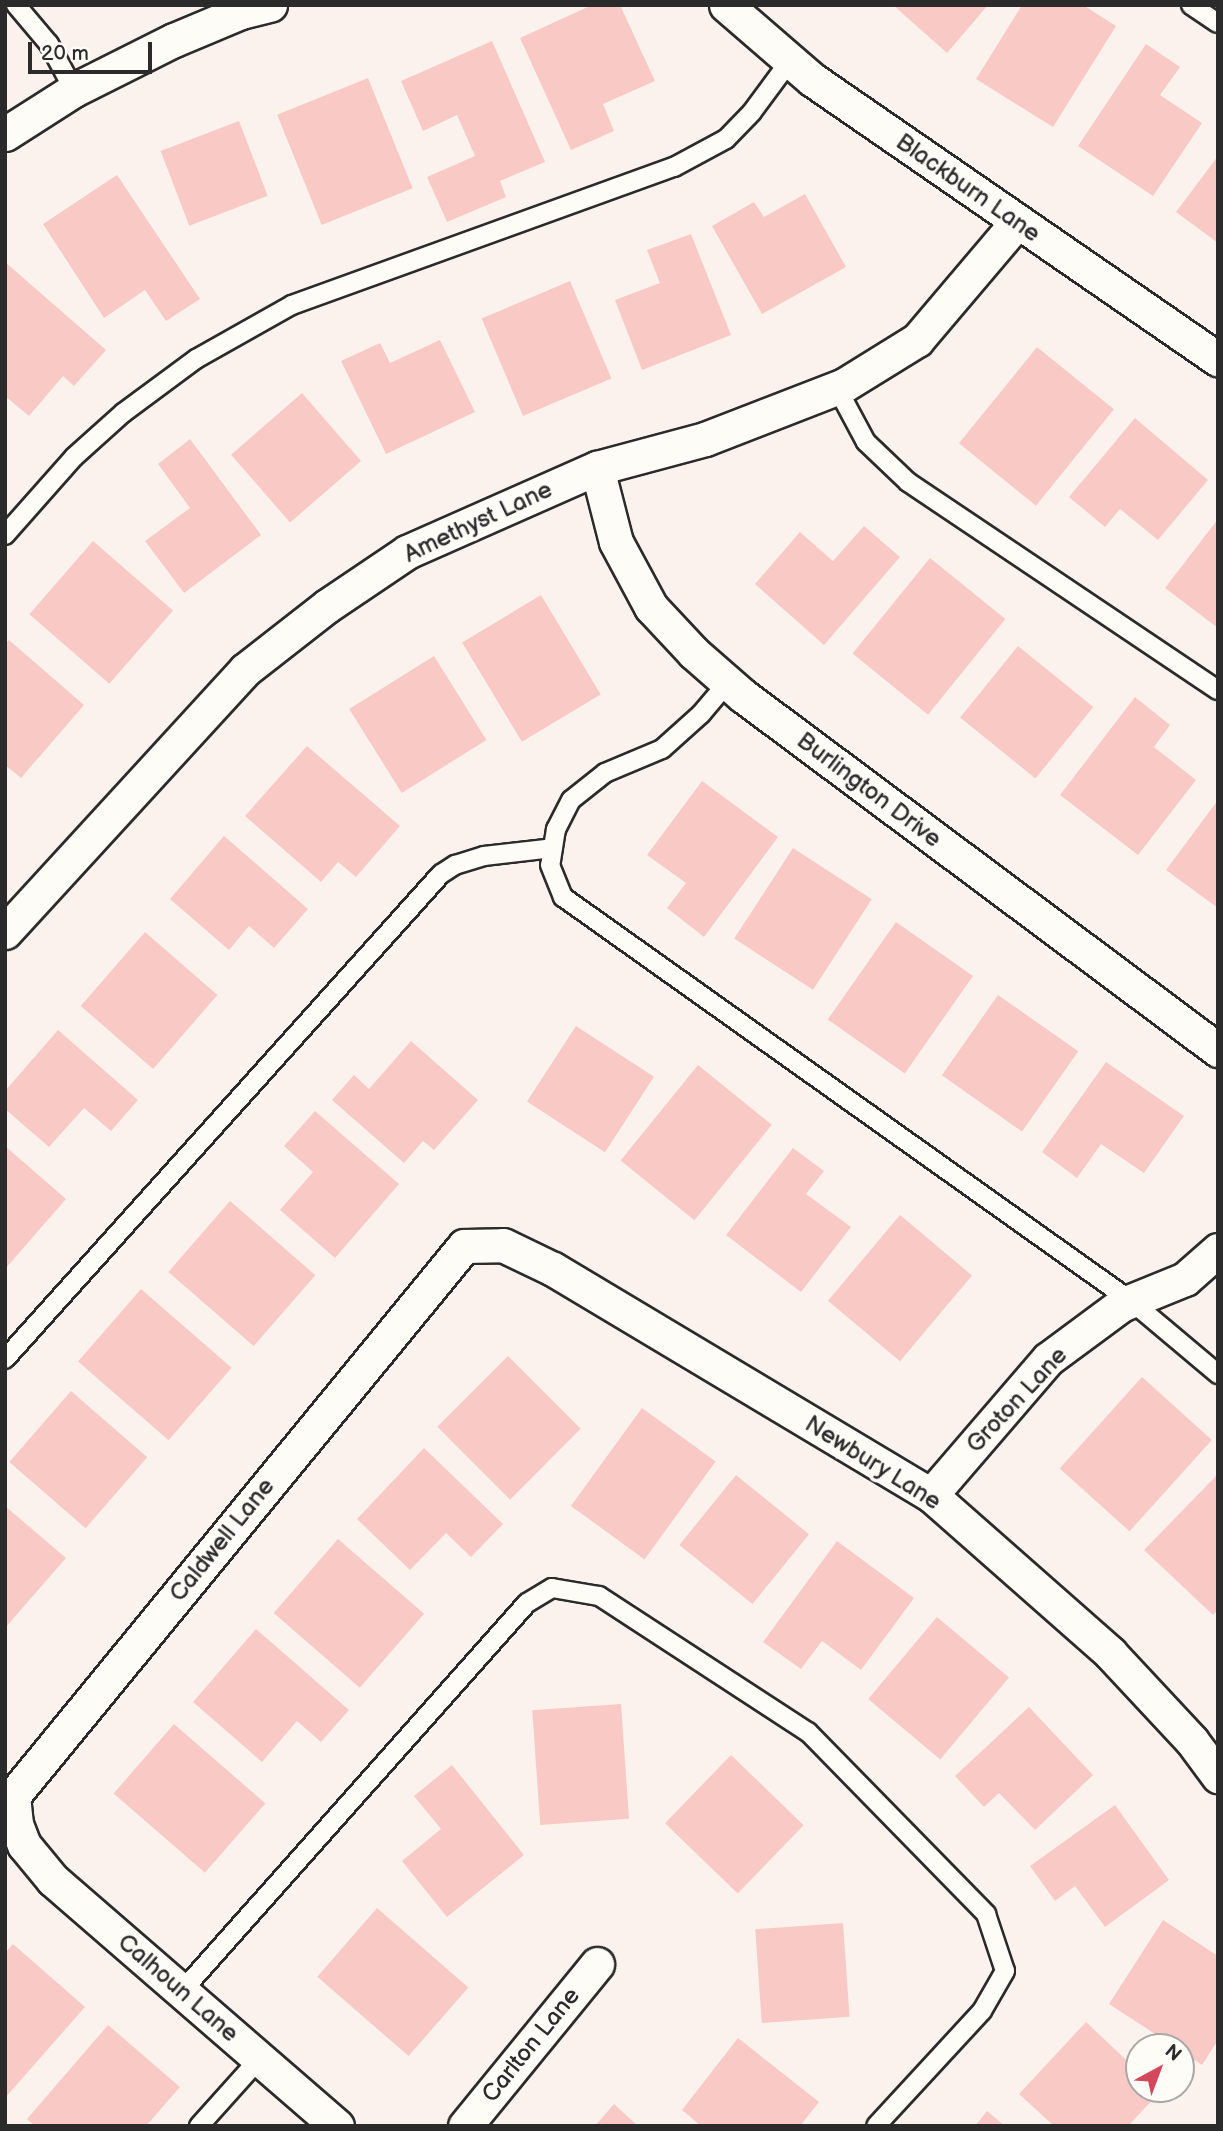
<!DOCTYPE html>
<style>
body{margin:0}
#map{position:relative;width:1223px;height:2131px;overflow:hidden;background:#fcf2ed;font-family:"Balsamiq Sans",sans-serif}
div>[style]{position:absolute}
.building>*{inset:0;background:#f9c9c5;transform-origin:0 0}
.roads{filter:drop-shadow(2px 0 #2b2b2b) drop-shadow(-2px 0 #2b2b2b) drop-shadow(0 2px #2b2b2b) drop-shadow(0 -2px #2b2b2b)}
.service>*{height:18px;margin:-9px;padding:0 9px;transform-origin:9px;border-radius:9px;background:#fdfcf7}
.minor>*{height:33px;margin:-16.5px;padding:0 16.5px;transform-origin:16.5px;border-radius:16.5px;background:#fdfcf7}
span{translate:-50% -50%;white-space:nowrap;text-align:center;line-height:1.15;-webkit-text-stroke:7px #fdfcf7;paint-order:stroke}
.street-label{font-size:24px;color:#2b2b2b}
.frame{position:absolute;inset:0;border:7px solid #2b2b2b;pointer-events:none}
.north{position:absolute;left:1125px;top:2033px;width:70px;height:70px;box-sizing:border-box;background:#fdfcf7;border:2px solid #a9a8a5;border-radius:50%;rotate:41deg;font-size:19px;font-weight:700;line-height:28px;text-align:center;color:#2b2b2b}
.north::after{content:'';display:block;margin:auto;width:24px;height:32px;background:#d1495b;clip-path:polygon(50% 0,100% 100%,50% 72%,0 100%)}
.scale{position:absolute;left:28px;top:42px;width:124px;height:32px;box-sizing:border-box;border:4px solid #2b2b2b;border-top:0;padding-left:9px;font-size:21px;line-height:24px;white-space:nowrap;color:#2b2b2b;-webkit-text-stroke:5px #fdfcf7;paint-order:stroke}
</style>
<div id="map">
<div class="building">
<i style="clip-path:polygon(592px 5px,620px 5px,655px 81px,603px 104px,614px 131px,571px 150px,520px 38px)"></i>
<i style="clip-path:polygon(893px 5px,988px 5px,947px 53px)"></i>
<i style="clip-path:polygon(1022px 5px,1083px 5px,1116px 26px,1053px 127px,976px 79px)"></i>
<i style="clip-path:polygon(492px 41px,545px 162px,500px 181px,506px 197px,447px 222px,427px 177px,475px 156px,457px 115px,423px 131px,401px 81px)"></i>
<i style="clip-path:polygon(1146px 44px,1180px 67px,1160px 95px,1202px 123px,1153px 196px,1078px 146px)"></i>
<i style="left:368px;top:78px;width:119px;height:98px;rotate:68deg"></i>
<i style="left:239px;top:121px;width:80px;height:84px;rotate:69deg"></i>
<i style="clip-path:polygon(1218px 156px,1218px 243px,1176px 212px)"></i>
<i style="clip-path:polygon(117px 175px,200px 299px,166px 321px,145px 290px,104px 318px,43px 224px)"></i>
<i style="clip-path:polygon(805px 194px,846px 267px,762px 314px,712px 226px,754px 202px,764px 217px)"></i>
<i style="clip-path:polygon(691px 234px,731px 335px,642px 370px,615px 300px,660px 283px,647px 250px)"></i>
<i style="clip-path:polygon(5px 262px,106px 350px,74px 386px,63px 376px,29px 416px,5px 396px)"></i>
<i style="left:570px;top:281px;width:106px;height:96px;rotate:67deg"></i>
<i style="clip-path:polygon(440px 340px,475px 412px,386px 454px,341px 361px,380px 343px,390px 363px)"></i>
<i style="left:1037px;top:347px;width:99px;height:124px;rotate:39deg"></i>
<i style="left:302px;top:393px;width:90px;height:94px;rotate:49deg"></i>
<i style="clip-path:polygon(1135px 418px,1208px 480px,1158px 540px,1120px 509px,1105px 527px,1069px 497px)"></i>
<i style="clip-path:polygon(190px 439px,261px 535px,184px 593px,145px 541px,190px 508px,158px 464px)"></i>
<i style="clip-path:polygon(1218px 519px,1218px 628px,1165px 588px)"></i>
<i style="clip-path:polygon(864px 526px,900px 557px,824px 645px,755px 584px,800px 532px,833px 561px)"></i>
<i style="left:93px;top:541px;width:106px;height:97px;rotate:41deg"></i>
<i style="left:930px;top:558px;width:97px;height:123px;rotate:39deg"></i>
<i style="left:541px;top:595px;width:116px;height:92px;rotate:59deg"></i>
<i style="clip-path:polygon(9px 640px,84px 705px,21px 778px,5px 765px,5px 644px)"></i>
<i style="left:1018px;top:646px;width:97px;height:92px;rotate:39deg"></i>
<i style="left:434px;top:656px;width:99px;height:100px;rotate:58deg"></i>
<i style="clip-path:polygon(1135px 697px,1170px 725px,1154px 747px,1196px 780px,1138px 855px,1060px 795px)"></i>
<i style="clip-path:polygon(307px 746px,400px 826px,356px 877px,338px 862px,321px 882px,245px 816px)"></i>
<i style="clip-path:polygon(702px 781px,778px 837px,704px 937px,667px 908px,686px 883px,647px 855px)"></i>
<i style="clip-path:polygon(1218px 800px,1218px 908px,1166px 870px)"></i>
<i style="clip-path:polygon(224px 836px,308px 909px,274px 948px,249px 926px,229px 950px,170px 899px)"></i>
<i style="left:793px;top:848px;width:94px;height:108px;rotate:33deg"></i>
<i style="left:896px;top:922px;width:94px;height:119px;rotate:35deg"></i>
<i style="left:145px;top:932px;width:96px;height:98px;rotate:41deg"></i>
<i style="left:998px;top:995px;width:98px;height:98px;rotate:35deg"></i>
<i style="left:576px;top:1026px;width:93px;height:90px;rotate:33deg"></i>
<i style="clip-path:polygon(58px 1030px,138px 1100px,111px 1131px,84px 1108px,49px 1147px,5px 1109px,5px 1091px)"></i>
<i style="clip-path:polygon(411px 1041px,478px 1100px,434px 1150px,423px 1141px,404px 1163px,332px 1100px,354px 1075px,369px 1089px)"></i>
<i style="clip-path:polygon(1106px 1062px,1184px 1116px,1144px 1173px,1101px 1144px,1077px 1178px,1042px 1152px)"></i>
<i style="left:698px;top:1065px;width:95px;height:123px;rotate:39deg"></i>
<i style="clip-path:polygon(315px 1111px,399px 1184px,335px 1258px,280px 1210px,313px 1172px,284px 1146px)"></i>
<i style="clip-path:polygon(5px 1146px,66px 1199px,5px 1269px)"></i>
<i style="clip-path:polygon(793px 1148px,824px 1171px,806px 1194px,851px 1227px,801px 1292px,726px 1235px)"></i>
<i style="left:230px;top:1201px;width:113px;height:94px;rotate:41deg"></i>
<i style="left:900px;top:1215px;width:94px;height:112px;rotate:40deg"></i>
<i style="left:141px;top:1289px;width:120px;height:96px;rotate:41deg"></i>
<i style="left:508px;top:1356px;width:103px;height:100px;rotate:45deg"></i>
<i style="left:1142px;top:1377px;width:94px;height:123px;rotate:42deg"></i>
<i style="left:71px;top:1391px;width:101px;height:94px;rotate:41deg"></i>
<i style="left:642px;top:1408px;width:91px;height:121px;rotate:36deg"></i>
<i style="clip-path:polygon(424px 1448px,503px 1524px,471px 1557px,446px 1533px,410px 1570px,357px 1519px)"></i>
<i style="clip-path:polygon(1218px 1474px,1218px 1610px,1213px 1615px,1144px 1550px)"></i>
<i style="left:736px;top:1475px;width:94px;height:90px;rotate:39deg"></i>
<i style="clip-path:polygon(5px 1506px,66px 1558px,5px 1628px)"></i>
<i style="left:338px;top:1539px;width:114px;height:98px;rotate:41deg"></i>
<i style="clip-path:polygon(837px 1541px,914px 1598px,861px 1670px,822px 1641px,801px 1669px,763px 1642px)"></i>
<i style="left:937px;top:1617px;width:94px;height:107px;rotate:40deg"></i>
<i style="clip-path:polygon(256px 1629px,349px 1710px,321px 1742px,297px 1721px,262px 1762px,193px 1702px)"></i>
<i style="left:621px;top:1704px;width:115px;height:89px;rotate:86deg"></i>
<i style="clip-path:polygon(1029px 1707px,1093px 1775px,1035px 1830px,999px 1793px,984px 1807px,955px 1776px)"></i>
<i style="left:174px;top:1724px;width:121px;height:92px;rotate:41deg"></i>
<i style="left:731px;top:1755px;width:101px;height:95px;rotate:44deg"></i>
<i style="clip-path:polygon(452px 1765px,524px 1855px,447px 1917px,402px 1861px,441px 1829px,414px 1796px)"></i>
<i style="clip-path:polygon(1115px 1805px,1169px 1880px,1105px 1927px,1075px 1886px,1055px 1901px,1030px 1866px)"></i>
<i style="left:377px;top:1908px;width:121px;height:91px;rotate:41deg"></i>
<i style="clip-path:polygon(1163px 1920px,1218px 1956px,1218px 2040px,1202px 2065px,1181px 2051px,1181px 2047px,1175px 2047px,1109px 2004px)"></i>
<i style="left:843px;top:1923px;width:94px;height:88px;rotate:86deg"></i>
<i style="clip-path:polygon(13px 1944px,85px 2007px,5px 2098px,5px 1953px)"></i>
<i style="clip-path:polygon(1086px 2022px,1139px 2072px,1139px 2089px,1160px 2092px,1128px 2126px,1054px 2126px,1019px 2094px)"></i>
<i style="clip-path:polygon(108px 2025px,180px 2087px,146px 2126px,35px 2126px,27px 2119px)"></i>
<i style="clip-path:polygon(738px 2038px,819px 2102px,800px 2126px,701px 2126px,682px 2110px)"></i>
<i style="clip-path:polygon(614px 2104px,638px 2126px,595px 2126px)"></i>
<i style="clip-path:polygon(987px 2111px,1005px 2126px,975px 2126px)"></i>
</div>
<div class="roads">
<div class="service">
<i style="left:16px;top:5px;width:51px;rotate:49.8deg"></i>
<i style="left:49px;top:44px;width:52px;rotate:61.5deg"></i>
<i style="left:1191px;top:5px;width:32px;rotate:34deg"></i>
<i style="left:837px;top:388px;width:61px;rotate:61.8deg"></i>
<i style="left:866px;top:442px;width:58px;rotate:43.6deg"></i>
<i style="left:908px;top:482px;width:373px;rotate:33.9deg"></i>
<i style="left:5px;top:535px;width:104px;rotate:-48.5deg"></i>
<i style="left:74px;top:457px;width:66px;rotate:-41.9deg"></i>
<i style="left:123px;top:413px;width:91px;rotate:-36.5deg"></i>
<i style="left:196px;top:359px;width:110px;rotate:-29.4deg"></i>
<i style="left:292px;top:305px;width:406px;rotate:-19.9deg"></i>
<i style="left:674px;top:167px;width:59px;rotate:-28.3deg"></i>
<i style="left:726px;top:139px;width:37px;rotate:-46deg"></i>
<i style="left:752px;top:112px;width:62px;rotate:-53.5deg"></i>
<i style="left:728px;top:682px;width:42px;rotate:130.2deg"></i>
<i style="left:701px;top:714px;width:52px;rotate:138.1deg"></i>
<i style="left:662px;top:749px;width:62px;rotate:157.2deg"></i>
<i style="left:605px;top:773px;width:43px;rotate:141.5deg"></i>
<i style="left:571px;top:800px;width:33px;rotate:117deg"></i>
<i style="left:556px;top:829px;width:36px;rotate:99deg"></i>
<i style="left:550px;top:865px;width:35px;rotate:68deg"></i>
<i style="left:563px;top:897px;width:697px;rotate:35.42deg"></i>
<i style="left:1131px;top:1301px;width:114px;rotate:40deg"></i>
<i style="left:5px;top:1359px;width:652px;rotate:-48.05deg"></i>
<i style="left:441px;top:874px;width:17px;rotate:-33deg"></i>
<i style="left:455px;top:865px;width:30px;rotate:-17deg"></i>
<i style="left:484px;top:856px;width:69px;rotate:-6.6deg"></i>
<i style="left:182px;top:1991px;width:519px;rotate:-48.36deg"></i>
<i style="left:527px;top:1603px;width:29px;rotate:-31deg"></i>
<i style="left:552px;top:1588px;width:48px;rotate:9.7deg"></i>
<i style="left:599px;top:1596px;width:249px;rotate:33.1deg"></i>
<i style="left:808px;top:1732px;width:255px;rotate:45.6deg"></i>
<i style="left:986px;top:1914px;width:60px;rotate:71.6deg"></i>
<i style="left:1005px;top:1971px;width:46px;rotate:119.9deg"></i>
<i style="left:982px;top:2011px;width:156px;rotate:132.7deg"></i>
<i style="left:199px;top:2126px;width:91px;rotate:-48.1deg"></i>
</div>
<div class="minor">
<i style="left:726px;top:5px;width:115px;rotate:40.8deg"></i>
<i style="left:813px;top:80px;width:492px;rotate:34.6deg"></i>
<i style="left:5px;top:134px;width:82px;rotate:-32.5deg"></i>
<i style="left:74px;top:90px;width:112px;rotate:-26.6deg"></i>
<i style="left:174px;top:40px;width:73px;rotate:-22.7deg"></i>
<i style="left:241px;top:12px;width:30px;rotate:-14deg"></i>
<i style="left:597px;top:468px;width:76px;rotate:75.6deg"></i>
<i style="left:616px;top:542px;width:74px;rotate:61.7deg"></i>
<i style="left:651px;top:607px;width:63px;rotate:46.9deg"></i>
<i style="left:694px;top:653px;width:64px;rotate:41.2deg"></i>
<i style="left:742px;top:695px;width:594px;rotate:36.72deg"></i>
<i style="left:5px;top:932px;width:355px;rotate:-47.5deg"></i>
<i style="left:245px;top:670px;width:104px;rotate:-38deg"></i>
<i style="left:327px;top:606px;width:97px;rotate:-34deg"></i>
<i style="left:407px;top:552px;width:208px;rotate:-23.9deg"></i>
<i style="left:597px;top:468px;width:112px;rotate:-15deg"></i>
<i style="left:705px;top:439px;width:149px;rotate:-21.2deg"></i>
<i style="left:844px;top:385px;width:86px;rotate:-31.7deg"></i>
<i style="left:917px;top:340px;width:155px;rotate:-49.7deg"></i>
<i style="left:931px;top:1495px;width:179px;rotate:-49.3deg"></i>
<i style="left:1048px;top:1359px;width:91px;rotate:-36.5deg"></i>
<i style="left:1121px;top:1305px;width:69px;rotate:-22.1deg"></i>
<i style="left:1185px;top:1279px;width:44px;rotate:-41.3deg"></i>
<i style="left:337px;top:2126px;width:376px;rotate:-139.1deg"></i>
<i style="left:53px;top:1880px;width:45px;rotate:-129.6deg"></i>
<i style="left:24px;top:1845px;width:22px;rotate:-111deg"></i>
<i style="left:16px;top:1824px;width:28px;rotate:-96deg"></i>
<i style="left:13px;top:1796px;width:711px;rotate:-50.65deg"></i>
<i style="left:464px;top:1246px;width:39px;rotate:-1deg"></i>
<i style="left:503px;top:1245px;width:55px;rotate:25.6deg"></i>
<i style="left:553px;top:1269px;width:440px;rotate:30.9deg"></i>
<i style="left:931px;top:1495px;width:239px;rotate:41.4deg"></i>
<i style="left:1110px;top:1653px;width:120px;rotate:47deg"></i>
<i style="left:1192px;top:1741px;width:44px;rotate:53.4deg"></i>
<i style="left:465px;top:2126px;width:209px;rotate:-50.8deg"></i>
</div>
</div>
<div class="street-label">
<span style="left:968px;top:188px;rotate:35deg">Blackburn Lane</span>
<span style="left:478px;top:522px;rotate:-25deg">Amethyst Lane</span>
<span style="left:869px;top:790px;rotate:37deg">Burlington Drive</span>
<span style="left:1017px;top:1400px;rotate:-47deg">Groton Lane</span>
<span style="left:873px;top:1463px;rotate:32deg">Newbury Lane</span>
<span style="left:222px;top:1540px;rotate:-51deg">Caldwell Lane</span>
<span style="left:178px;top:1988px;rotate:41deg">Calhoun Lane</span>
<span style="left:531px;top:2045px;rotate:-51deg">Carlton Lane</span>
</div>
<div class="frame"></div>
<div class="north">N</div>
<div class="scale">20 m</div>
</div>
